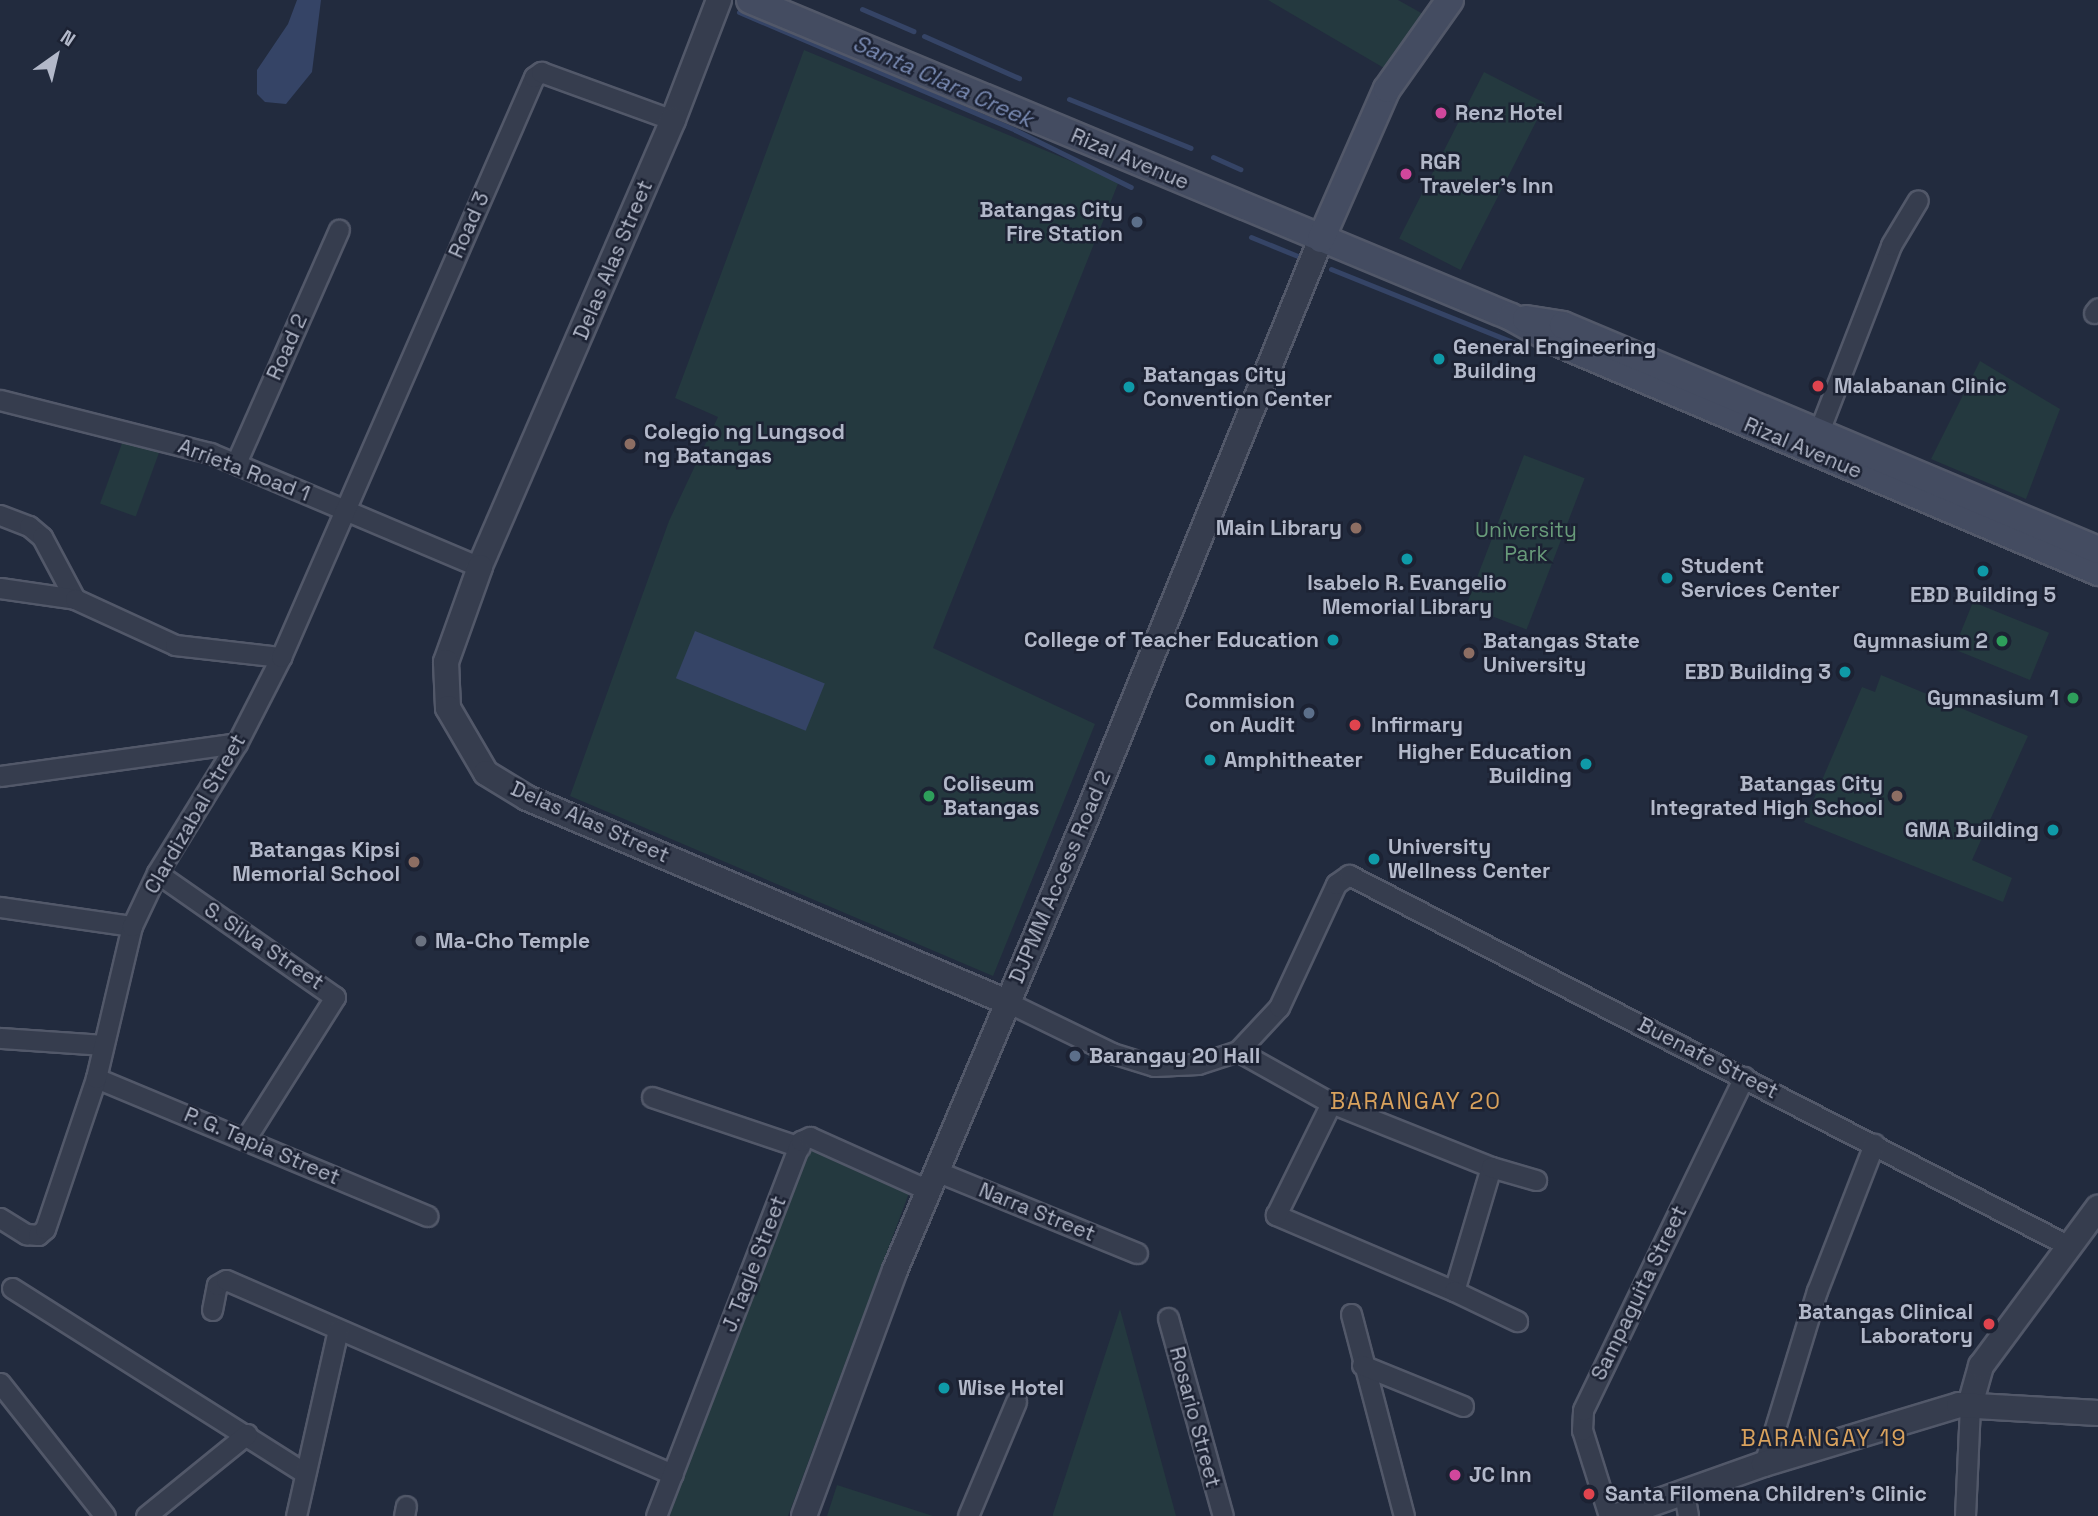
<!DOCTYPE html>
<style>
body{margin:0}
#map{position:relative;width:2098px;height:1516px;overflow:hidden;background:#222b3e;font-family:"Space Grotesk",sans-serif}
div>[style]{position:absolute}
.green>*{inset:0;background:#24393f;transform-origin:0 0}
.water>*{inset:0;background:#354466;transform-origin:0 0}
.stream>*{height:5px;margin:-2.5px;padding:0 2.5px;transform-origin:2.5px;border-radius:2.5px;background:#354466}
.roads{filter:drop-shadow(2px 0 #525869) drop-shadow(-2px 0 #525869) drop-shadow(0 2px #525869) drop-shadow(0 -2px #525869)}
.minor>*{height:19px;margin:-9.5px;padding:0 9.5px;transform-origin:9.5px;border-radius:9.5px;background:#363d4e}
.tertiary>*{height:24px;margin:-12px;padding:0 12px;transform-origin:12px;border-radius:12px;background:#363d4e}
.secondary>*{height:26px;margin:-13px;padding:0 13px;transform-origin:13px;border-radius:13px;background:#444c61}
.dots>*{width:19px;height:19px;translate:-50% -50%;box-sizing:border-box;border:4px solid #1c2233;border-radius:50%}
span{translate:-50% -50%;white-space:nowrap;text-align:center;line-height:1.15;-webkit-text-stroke:5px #1c2233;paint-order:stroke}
.poi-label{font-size:21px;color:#b2b8c9;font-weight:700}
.left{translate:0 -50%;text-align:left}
.right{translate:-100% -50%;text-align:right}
.street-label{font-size:21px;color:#b2b8c9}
.park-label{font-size:21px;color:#689b7a}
.water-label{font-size:23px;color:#798ab2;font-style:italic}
.neighbourhood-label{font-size:23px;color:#d9a25d;letter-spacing:2px}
.north{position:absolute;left:21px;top:21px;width:70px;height:70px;-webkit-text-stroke:5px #1c2233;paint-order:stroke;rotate:34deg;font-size:19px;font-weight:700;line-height:28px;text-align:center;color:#b2b8c9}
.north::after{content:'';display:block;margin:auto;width:24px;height:32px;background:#b2b8c9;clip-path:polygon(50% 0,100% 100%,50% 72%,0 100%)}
</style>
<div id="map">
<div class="green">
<i style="clip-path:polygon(1268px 0,1398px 0,1423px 14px,1384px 68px)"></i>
<i style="clip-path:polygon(804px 50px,1119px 181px,933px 648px,1095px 724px,993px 976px,570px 796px,669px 521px,718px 417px,675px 398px)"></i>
<i style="left:1484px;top:72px;width:69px;height:187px;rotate:27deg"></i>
<i style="clip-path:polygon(1980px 361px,2060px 409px,2026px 499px,1931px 459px)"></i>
<i style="left:125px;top:435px;width:38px;height:73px;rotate:20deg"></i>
<i style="left:1524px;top:455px;width:65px;height:162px;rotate:21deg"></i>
<i style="left:1973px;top:602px;width:82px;height:51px;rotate:22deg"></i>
<i style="clip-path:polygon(1881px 675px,2028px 736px,1972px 860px,2012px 878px,2003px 902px,1804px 822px,1862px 687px,1875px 692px)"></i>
<i style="clip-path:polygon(809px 1145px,909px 1193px,788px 1516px,665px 1516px)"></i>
<i style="clip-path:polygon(1120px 1309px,1176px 1516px,1053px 1516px,1053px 1514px)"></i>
<i style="clip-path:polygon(837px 1485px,933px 1516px,827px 1516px)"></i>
</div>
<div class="water">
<i style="clip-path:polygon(297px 0,321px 0,312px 72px,286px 104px,265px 102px,257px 94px,257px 70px,288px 24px)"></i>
<i style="left:695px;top:631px;width:140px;height:51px;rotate:22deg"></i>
</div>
<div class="stream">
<i style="left:862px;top:9px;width:56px;rotate:23.3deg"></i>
<i style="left:739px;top:12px;width:300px;rotate:23.1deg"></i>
<i style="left:1015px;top:130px;width:129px;rotate:26.2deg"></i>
<i style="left:924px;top:36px;width:104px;rotate:23.9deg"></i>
<i style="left:1069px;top:99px;width:131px;rotate:21.9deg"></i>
<i style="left:1213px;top:157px;width:30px;rotate:24deg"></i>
<i style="left:1251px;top:237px;width:53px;rotate:22.2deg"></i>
<i style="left:1331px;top:269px;width:198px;rotate:21.9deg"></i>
</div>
<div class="roads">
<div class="minor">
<i style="left:2094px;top:313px;width:6px;rotate:-51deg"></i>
<i style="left:0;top:400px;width:217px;rotate:14.2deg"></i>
<i style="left:210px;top:453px;width:293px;rotate:22.9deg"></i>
<i style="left:1814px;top:444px;width:213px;rotate:-68.8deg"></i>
<i style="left:1891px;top:245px;width:52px;rotate:-59deg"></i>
<i style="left:236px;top:463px;width:255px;rotate:-66.2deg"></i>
<i style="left:0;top:515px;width:31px;rotate:21deg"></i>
<i style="left:29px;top:526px;width:17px;rotate:40deg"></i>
<i style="left:42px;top:537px;width:70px;rotate:62deg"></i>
<i style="left:0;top:588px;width:76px;rotate:8.3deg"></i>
<i style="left:75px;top:599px;width:110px;rotate:24.7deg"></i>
<i style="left:175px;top:645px;width:107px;rotate:6.5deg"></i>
<i style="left:0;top:776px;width:239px;rotate:-7.9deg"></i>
<i style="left:157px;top:873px;width:217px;rotate:34.9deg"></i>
<i style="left:335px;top:997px;width:167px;rotate:122.3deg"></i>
<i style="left:0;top:907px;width:133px;rotate:8.2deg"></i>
<i style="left:1007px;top:1002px;width:117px;rotate:25.9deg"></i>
<i style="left:1112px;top:1053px;width:44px;rotate:17.2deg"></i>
<i style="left:1154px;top:1066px;width:44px;rotate:-2.6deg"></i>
<i style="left:1198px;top:1064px;width:42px;rotate:-18deg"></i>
<i style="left:1238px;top:1051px;width:60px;rotate:-47deg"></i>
<i style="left:1279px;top:1007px;width:136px;rotate:-65.1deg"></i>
<i style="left:1336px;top:884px;width:16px;rotate:-35deg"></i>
<i style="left:1349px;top:875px;width:810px;rotate:27.26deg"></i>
<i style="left:0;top:1038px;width:102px;rotate:3.9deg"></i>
<i style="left:1238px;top:1051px;width:107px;rotate:29.2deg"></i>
<i style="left:1331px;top:1103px;width:172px;rotate:21.8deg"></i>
<i style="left:1491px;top:1167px;width:129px;rotate:106.6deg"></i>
<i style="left:1454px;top:1291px;width:194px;rotate:-156.9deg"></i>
<i style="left:1276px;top:1215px;width:125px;rotate:-63.8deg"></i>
<i style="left:96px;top:1078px;width:359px;rotate:22.6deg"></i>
<i style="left:652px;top:1097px;width:156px;rotate:18.7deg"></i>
<i style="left:1491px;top:1167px;width:47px;rotate:16.1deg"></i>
<i style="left:936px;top:1171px;width:217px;rotate:22.2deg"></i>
<i style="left:0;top:1218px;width:31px;rotate:32deg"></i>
<i style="left:26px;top:1234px;width:12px;rotate:5deg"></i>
<i style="left:38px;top:1235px;width:9px;rotate:-41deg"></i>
<i style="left:45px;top:1229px;width:159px;rotate:-71.3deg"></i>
<i style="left:96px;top:1078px;width:156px;rotate:-76.7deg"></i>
<i style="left:132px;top:926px;width:59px;rotate:-64.7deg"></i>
<i style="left:157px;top:873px;width:153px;rotate:-58.4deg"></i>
<i style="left:237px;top:743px;width:97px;rotate:-62.9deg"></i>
<i style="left:281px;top:657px;width:633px;rotate:-66.43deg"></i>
<i style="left:534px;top:77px;width:9px;rotate:-36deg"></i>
<i style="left:541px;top:72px;width:140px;rotate:20deg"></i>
<i style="left:12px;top:1288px;width:344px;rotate:32.3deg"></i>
<i style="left:1454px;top:1291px;width:70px;rotate:25.5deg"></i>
<i style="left:212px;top:1310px;width:25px;rotate:-79deg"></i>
<i style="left:217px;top:1285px;width:10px;rotate:-29deg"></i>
<i style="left:226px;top:1280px;width:487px;rotate:23.5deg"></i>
<i style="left:1351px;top:1314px;width:209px;rotate:75.3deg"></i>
<i style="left:1168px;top:1318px;width:205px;rotate:74.5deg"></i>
<i style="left:1362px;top:1365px;width:109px;rotate:22.1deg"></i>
<i style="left:0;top:1383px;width:169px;rotate:51.7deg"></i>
<i style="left:1764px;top:1464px;width:181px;rotate:-73deg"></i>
<i style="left:1817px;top:1291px;width:158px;rotate:-68.8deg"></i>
<i style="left:1684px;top:1493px;width:23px;rotate:80deg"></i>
<i style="left:146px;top:1516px;width:130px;rotate:-39.1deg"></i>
<i style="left:296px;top:1516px;width:191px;rotate:-77.3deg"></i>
<i style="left:404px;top:1516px;width:10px;rotate:-79deg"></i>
<i style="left:656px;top:1516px;width:402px;rotate:-68.9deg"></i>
<i style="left:801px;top:1141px;width:10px;rotate:-24deg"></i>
<i style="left:810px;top:1137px;width:129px;rotate:24.2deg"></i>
<i style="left:968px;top:1516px;width:124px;rotate:-67.2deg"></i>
<i style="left:1609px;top:1516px;width:90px;rotate:-107.4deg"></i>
<i style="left:1582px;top:1430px;width:20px;rotate:-87deg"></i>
<i style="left:1583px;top:1410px;width:370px;rotate:-64.2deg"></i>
<i style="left:1965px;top:1516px;width:111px;rotate:-87.4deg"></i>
</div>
<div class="tertiary">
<i style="left:719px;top:0;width:129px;rotate:111deg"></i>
<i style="left:673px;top:120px;width:487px;rotate:113.4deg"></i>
<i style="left:480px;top:567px;width:101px;rotate:109.7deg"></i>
<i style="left:446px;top:662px;width:46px;rotate:87.5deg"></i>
<i style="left:448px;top:708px;width:75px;rotate:59.7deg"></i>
<i style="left:486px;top:773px;width:48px;rotate:31.4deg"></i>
<i style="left:527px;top:798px;width:522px;rotate:23.03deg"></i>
<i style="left:1970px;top:1405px;width:41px;rotate:-74.2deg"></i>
<i style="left:1981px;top:1366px;width:197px;rotate:-53.5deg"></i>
<i style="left:804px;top:1516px;width:262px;rotate:-69.7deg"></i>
<i style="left:895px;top:1270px;width:491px;rotate:-67.1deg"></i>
<i style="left:1086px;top:818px;width:625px;rotate:-67.91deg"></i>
<i style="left:1617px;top:1516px;width:156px;rotate:-19.5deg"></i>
<i style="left:1764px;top:1464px;width:204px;rotate:-16.8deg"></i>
<i style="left:1959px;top:1405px;width:139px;rotate:3.3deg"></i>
</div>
<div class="secondary">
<i style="left:750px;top:0;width:824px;rotate:22.61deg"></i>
<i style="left:1511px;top:317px;width:51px;rotate:29.1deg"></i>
<i style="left:1556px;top:342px;width:589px;rotate:22.99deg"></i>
<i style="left:1321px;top:239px;width:164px;rotate:-66.3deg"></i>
<i style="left:1387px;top:89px;width:109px;rotate:-54.7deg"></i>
<i style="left:1526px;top:319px;width:37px;rotate:9deg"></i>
<i style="left:1563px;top:325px;width:580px;rotate:22.81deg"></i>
</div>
</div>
<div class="dots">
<i style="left:1441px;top:113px;background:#d1479c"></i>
<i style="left:1406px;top:174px;background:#d1479c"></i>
<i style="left:1137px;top:222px;background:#5c6f8a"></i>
<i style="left:1439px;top:359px;background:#0f9aa8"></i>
<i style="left:1818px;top:386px;background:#e0444e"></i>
<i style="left:1129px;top:387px;background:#0f9aa8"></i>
<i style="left:630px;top:444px;background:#8d6e63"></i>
<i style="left:1356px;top:528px;background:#8d6e63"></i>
<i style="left:1407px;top:559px;background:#0f9aa8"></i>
<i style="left:1983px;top:571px;background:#0f9aa8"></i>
<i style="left:1667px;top:578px;background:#0f9aa8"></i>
<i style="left:1333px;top:640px;background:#0f9aa8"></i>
<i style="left:2002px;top:641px;background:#2e9e5b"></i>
<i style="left:1469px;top:653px;background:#8d6e63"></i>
<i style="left:1845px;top:672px;background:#0f9aa8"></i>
<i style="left:2073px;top:698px;background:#2e9e5b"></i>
<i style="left:1309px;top:713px;background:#5c6f8a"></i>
<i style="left:1355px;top:725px;background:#e0444e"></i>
<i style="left:1210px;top:760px;background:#0f9aa8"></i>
<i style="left:1586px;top:764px;background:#0f9aa8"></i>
<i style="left:929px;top:796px;background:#2e9e5b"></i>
<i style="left:1897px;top:796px;background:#8d6e63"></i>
<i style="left:2053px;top:830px;background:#0f9aa8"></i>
<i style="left:1374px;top:859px;background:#0f9aa8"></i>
<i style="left:414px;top:862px;background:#8d6e63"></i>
<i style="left:421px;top:941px;background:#6b7280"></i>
<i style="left:1075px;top:1056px;background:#5c6f8a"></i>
<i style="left:1989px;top:1324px;background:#e0444e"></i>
<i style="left:944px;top:1388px;background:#0f9aa8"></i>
<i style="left:1455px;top:1475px;background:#d1479c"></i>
<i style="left:1589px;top:1494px;background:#e0444e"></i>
</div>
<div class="poi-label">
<span class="left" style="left:1455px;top:113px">Renz Hotel</span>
<span class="left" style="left:1420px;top:174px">RGR<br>Traveler's Inn</span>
<span class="right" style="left:1123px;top:222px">Batangas City<br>Fire Station</span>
<span class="left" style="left:1453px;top:359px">General Engineering<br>Building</span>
<span class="left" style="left:1143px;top:387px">Batangas City<br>Convention Center</span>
<span class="left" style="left:1834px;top:386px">Malabanan Clinic</span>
<span class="left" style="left:644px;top:444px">Colegio ng Lungsod<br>ng Batangas</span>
<span class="right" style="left:1342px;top:528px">Main Library</span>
<span class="left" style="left:1681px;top:578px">Student<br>Services Center</span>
<span style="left:1407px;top:595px">Isabelo R. Evangelio<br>Memorial Library</span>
<span style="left:1983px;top:595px">EBD Building 5</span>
<span class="right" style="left:1319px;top:640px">College of Teacher Education</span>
<span class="left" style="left:1483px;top:653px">Batangas State<br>University</span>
<span class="right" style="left:1988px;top:641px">Gymnasium 2</span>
<span class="right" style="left:1831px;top:672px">EBD Building 3</span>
<span class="right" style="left:2059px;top:698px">Gymnasium 1</span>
<span class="right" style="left:1295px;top:713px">Commision<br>on Audit</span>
<span class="left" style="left:1371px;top:725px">Infirmary</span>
<span class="right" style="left:1572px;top:764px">Higher Education<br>Building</span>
<span class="left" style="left:1224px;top:760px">Amphitheater</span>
<span class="left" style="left:943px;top:796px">Coliseum<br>Batangas</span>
<span class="right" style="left:1883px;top:796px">Batangas City<br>Integrated High School</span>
<span class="right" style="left:2039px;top:830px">GMA Building</span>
<span class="left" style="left:1388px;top:859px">University<br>Wellness Center</span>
<span class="right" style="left:400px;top:862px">Batangas Kipsi<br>Memorial School</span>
<span class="left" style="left:435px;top:941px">Ma-Cho Temple</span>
<span class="left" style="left:1089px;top:1056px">Barangay 20 Hall</span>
<span class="right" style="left:1973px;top:1324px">Batangas Clinical<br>Laboratory</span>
<span class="left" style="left:958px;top:1388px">Wise Hotel</span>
<span class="left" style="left:1469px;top:1475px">JC Inn</span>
<span class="left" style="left:1605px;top:1494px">Santa Filomena Children's Clinic</span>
</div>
<div class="street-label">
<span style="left:1130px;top:159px;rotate:23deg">Rizal Avenue</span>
<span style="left:469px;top:225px;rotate:-66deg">Road 3</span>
<span style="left:613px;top:260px;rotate:-67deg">Delas Alas Street</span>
<span style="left:287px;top:347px;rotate:-66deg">Road 2</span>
<span style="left:1803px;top:448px;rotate:23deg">Rizal Avenue</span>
<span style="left:244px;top:470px;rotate:21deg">Arrieta Road 1</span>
<span style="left:195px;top:814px;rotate:-60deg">Clardizabal Street</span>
<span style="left:590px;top:822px;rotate:24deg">Delas Alas Street</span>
<span style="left:1060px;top:877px;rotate:-67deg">DJPMM Access Road 2</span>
<span style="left:264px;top:946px;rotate:34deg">S. Silva Street</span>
<span style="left:1708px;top:1058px;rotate:27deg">Buenafe Street</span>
<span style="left:262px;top:1146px;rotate:23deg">P. G. Tapia Street</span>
<span style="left:1037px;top:1212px;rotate:22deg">Narra Street</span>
<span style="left:754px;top:1264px;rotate:-69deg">J. Tagle Street</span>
<span style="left:1639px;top:1293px;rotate:-64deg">Sampaguita Street</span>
<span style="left:1195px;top:1417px;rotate:75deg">Rosario Street</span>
</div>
<div class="park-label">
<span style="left:1526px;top:542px">University<br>Park</span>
</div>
<div class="water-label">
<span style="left:943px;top:81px;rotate:24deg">Santa Clara Creek</span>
</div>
<div class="neighbourhood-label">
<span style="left:1416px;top:1101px">BARANGAY 20</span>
<span style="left:1824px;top:1438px">BARANGAY 19</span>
</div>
<div class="north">N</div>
</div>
